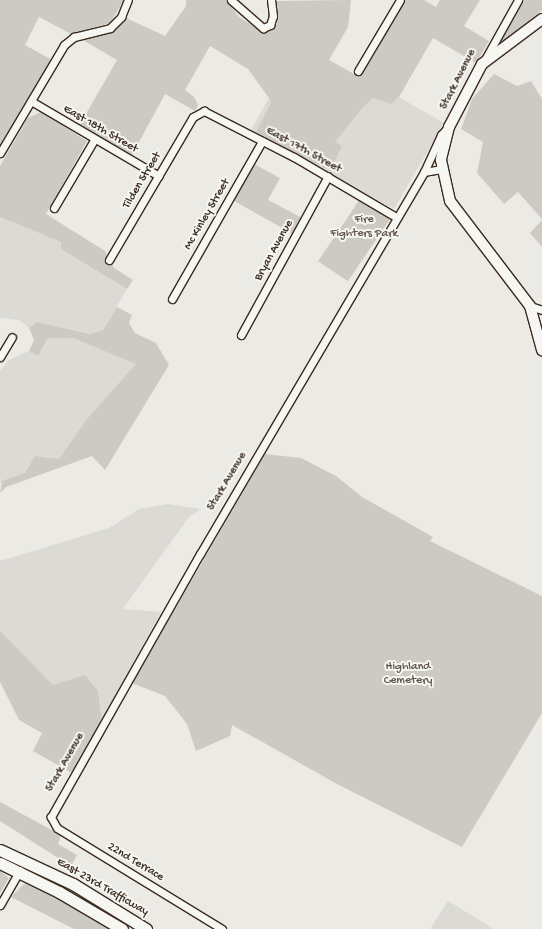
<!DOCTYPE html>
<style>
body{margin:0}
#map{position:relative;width:542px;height:929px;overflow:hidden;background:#ebeae5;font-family:"Gochi Hand",sans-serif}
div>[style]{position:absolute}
.built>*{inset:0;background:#dcdad4}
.green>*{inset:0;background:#cdcac4;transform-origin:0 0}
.roads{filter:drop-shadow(1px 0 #3b2a1e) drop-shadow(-1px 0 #3b2a1e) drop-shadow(0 1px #3b2a1e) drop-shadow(0 -1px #3b2a1e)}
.street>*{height:7px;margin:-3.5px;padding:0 3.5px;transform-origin:3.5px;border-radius:3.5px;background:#f6f6f2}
.secondary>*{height:10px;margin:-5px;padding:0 5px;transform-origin:5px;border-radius:5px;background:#f6f6f2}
.primary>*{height:11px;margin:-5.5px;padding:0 5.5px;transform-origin:5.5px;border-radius:5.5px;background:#f6f6f2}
span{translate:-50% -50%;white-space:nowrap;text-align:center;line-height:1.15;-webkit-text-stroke:4px #f6f6f2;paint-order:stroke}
.street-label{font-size:12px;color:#3b2a1e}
.park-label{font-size:12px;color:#605248}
</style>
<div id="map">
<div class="built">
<i style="clip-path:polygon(297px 48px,357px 81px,360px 75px,444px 123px,394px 209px,250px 132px)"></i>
<i style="clip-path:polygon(0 217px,61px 242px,61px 249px,127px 289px,103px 330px,90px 334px,37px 322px,29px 328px,19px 320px,0 318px)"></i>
<i style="clip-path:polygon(48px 338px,73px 338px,137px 364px,87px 419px,59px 459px,36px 456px,25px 473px,0 483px,0 371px,9px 360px,29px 351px,38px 356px)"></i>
<i style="clip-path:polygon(168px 504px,201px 509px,189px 517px,123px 609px,161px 612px,102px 720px,98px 691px,53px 686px,0 631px,0 561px,109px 528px,139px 509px)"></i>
<i style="clip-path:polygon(448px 901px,494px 929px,430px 929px)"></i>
</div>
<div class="green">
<i style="clip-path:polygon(0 0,124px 0,110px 23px,71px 34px,39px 17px,25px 45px,52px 60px,0 147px)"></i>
<i style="clip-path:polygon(186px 0,226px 0,239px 17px,264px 32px,277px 24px,276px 1px,351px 0,348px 27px,329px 60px,354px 74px,364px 70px,405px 0,424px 0,436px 7px,440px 0,480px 0,464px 26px,489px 41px,476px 63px,433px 38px,399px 97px,391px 104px,373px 98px,363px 107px,335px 142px,342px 146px,332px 167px,324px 168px,256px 132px,271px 103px,269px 98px,248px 69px,210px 46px,185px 90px,194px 97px,198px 105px,195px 111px,165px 94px,131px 157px,79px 126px,117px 60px,81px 39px,117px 28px,126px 18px,165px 36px,186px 6px)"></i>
<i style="clip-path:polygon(522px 0,542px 0,542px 10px,504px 42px,501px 40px)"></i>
<i style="clip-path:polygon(494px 74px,517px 86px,531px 81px,542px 99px,542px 219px,518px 192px,504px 204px,477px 173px,483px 142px,461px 129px,472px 99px)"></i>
<i style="clip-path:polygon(41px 112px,87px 141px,46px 214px,105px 251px,114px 268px,133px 280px,127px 289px,61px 249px,61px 242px,0 217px,0 166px,28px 118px)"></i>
<i style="clip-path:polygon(254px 164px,280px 178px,268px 200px,302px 218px,293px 234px,234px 201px)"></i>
<i style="left:360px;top:199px;width:36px;height:75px;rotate:34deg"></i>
<i style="clip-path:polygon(542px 220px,542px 247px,530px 233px)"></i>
<i style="clip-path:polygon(117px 307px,132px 315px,129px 323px,135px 333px,156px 343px,169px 365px,105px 470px,92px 456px,6px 487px,0 493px,2px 481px,25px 473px,35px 456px,59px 459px,87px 419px,136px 364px,73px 338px,48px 338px,38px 356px,29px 351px,34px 340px,29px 328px,37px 322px,90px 334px,103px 330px)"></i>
<i style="clip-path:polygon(265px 454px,301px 458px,336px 476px,362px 497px,433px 537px,430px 541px,542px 596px,542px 713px,462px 847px,337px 784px,232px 725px,230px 736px,196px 751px,187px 724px,165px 696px,132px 683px)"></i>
<i style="clip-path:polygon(0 631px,53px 685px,85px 675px,98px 691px,102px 720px,72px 773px,33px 751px,42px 733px,19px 720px,0 682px)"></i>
<i style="clip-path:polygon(0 802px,61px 835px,58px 844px,77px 855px,71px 866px,0 821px)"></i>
<i style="clip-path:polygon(0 871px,9px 878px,0 893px)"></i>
<i style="clip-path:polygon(24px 884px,35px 886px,110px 929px,74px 929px,11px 897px)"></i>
</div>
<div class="roads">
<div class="street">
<i style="left:231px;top:0;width:43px;rotate:41.2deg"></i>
<i style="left:263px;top:28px;width:8px;rotate:-23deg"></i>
<i style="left:270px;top:25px;width:9px;rotate:-72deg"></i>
<i style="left:273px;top:16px;width:16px;rotate:-97deg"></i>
<i style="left:483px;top:63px;width:72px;rotate:-60.9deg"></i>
<i style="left:358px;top:71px;width:82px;rotate:-59.4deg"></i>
<i style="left:31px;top:101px;width:148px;rotate:30.4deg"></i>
<i style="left:0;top:153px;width:126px;rotate:-59.3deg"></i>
<i style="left:64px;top:45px;width:13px;rotate:-39deg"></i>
<i style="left:74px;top:37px;width:37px;rotate:-14deg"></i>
<i style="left:110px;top:28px;width:16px;rotate:-45deg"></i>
<i style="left:121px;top:17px;width:18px;rotate:-68deg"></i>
<i style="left:424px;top:172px;width:17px;rotate:-10deg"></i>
<i style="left:54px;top:208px;width:79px;rotate:-59.5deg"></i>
<i style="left:109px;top:260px;width:166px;rotate:-59.6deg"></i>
<i style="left:193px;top:117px;width:13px;rotate:-29deg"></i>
<i style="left:204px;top:111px;width:101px;rotate:27.1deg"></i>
<i style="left:294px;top:157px;width:118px;rotate:30.5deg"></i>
<i style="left:172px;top:299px;width:182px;rotate:-60.3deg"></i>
<i style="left:530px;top:306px;width:13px;rotate:18deg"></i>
<i style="left:241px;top:335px;width:181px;rotate:-61.3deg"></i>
<i style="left:0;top:357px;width:23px;rotate:-59deg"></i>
<i style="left:0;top:905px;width:40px;rotate:-60.3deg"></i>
<i style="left:222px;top:929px;width:193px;rotate:-148.5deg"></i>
<i style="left:57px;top:828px;width:13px;rotate:-119deg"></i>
<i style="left:51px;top:817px;width:302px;rotate:-60.5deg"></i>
<i style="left:200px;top:554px;width:443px;rotate:-59.6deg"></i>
<i style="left:424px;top:172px;width:41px;rotate:-65.3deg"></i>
<i style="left:441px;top:135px;width:11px;rotate:-49deg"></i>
</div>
<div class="secondary">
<i style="left:542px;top:19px;width:75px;rotate:143.1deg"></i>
<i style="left:482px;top:64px;width:71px;rotate:117.6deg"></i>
<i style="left:449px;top:127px;width:34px;rotate:104deg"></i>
<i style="left:441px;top:160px;width:42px;rotate:77.6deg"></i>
<i style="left:450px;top:201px;width:132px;rotate:52.7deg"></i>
<i style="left:530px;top:306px;width:46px;rotate:74.7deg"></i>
</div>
<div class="primary">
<i style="left:0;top:850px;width:81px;rotate:25deg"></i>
<i style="left:73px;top:884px;width:86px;rotate:31.7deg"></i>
<i style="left:0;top:863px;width:66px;rotate:26.2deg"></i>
<i style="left:59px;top:892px;width:73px;rotate:30.4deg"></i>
</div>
</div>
<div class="street-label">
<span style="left:459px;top:80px;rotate:-63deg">Stark Avenue</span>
<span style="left:100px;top:130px;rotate:30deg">East 18th Street</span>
<span style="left:303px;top:151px;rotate:29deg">East 17th Street</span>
<span style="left:143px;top:181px;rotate:-59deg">Tilden Street</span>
<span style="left:208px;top:215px;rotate:-60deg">Mc Kinley Street</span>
<span style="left:275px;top:251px;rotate:-61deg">Bryan Avenue</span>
<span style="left:228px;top:482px;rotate:-59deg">Stark Avenue</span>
<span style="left:66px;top:763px;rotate:-60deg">Stark Avenue</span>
<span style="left:135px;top:863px;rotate:31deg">22nd Terrace</span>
<span style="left:102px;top:888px;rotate:30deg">East 23rd Trafficway</span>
</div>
<div class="park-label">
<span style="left:364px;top:228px">Fire<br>Fighters Park</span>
<span style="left:408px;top:675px">Highland<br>Cemetery</span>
</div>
</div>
